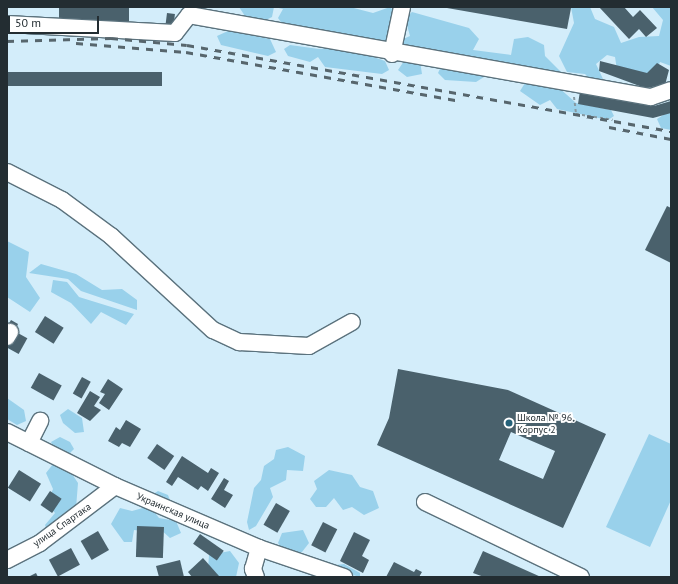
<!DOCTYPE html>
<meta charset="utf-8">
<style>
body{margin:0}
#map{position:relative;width:678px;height:584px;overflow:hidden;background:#d3edfa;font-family:"PT Sans",sans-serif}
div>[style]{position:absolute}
.green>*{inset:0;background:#99d1eb}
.building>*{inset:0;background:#4a616c;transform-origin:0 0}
.path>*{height:2px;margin-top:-1px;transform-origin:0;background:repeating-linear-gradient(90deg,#8699a2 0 3px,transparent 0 6px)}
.roads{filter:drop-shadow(1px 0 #5b727d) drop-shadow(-1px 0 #5b727d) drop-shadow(0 1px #5b727d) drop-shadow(0 -1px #5b727d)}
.minor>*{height:16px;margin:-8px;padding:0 8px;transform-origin:8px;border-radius:8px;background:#fff}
.rail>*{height:3px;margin-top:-1.5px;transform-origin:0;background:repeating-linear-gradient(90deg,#57666d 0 7px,transparent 0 14px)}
.dots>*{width:11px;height:11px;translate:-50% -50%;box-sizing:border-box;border:2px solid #fff;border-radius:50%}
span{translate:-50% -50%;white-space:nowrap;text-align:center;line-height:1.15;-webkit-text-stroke:4px #fff;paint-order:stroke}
.poi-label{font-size:10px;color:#232d32}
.left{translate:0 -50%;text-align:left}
.street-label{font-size:10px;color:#232d32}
.frame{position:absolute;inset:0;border:8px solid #232d32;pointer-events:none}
.scale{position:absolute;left:8px;top:16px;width:91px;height:18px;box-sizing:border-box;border:2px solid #232d32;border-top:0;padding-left:5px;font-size:12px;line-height:14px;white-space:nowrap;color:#232d32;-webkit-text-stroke:3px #fff;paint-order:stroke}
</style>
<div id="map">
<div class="green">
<i style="clip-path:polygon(239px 7px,350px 7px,373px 13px,390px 7px,396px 13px,391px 39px,380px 48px,284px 26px,278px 18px,283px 9px,274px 7px,272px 17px,266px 20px,245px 16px)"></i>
<i style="clip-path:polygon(571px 7px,590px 7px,595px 19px,614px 27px,621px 43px,639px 37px,659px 36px,663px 20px,652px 7px,671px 7px,671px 66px,660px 62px,652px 79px,618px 76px,615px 57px,607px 55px,596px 64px,603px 79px,596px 85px,585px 74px,567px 72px,559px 56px,574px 23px)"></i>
<i style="clip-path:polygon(412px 12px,469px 28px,479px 39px,473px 50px,511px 55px,514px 39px,528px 37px,544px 45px,545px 56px,563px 74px,536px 74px,531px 67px,523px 71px,481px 63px,484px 77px,476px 82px,445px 80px,438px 73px,444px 60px,419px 55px,422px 74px,407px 77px,398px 70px,404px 61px,401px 40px,410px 36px,405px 18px)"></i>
<i style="clip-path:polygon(228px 31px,270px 39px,276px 52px,268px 56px,221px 45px,217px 36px)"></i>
<i style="clip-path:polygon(290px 45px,319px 49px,345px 47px,385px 61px,389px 70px,382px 74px,325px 67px,318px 57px,310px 62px,288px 56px,284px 49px)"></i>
<i style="clip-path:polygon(525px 83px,556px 85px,576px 103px,611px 110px,614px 116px,608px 120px,557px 109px,550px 100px,540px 105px,520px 91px)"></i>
<i style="clip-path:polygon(671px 110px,671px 130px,661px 128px,657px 119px)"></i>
<i style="clip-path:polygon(7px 241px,29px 252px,26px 277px,40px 298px,30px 312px,7px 297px)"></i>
<i style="clip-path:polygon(41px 264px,76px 274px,102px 290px,122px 289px,137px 300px,137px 310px,81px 291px,68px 279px,29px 273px)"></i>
<i style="clip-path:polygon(53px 280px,67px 282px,79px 297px,134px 314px,126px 325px,101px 312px,91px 324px,71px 303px,51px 292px)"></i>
<i style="clip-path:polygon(7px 398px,24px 410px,26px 421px,17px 425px,7px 419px)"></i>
<i style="clip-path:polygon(68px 409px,82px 418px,84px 432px,75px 433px,63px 423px,60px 415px)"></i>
<i style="clip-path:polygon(649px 434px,671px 444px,671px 500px,650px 547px,606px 527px)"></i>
<i style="clip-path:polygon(60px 437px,70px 442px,74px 449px,67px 456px,56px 454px,51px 442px)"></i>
<i style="clip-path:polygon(288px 447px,305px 456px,303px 471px,287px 470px,286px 480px,270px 488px,273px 497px,256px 526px,249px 530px,247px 522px,254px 488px,261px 480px,264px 466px,274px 459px,276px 450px)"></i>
<i style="clip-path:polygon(53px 464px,66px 465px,78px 483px,76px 508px,48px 533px,45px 525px,55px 513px,47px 504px,53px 489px,46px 473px)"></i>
<i style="clip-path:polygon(329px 470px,352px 475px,360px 487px,373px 491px,379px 508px,364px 515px,352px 507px,343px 510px,334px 498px,326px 507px,316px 507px,310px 499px,317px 489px,314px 481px)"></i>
<i style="clip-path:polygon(158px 491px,168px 495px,171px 503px,149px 497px)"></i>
<i style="clip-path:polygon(150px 506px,159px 518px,176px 521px,181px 533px,170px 538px,159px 528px,150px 532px,134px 530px,132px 542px,124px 542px,111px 524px,120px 508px,132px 511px)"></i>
<i style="clip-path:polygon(303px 530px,309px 543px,302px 552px,286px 554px,278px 543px,282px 533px)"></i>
<i style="clip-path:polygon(230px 551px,239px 563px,236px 577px,215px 577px,208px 569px,209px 555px)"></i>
<i style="clip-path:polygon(344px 564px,360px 573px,360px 577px,339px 571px,336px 565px)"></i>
</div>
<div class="building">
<i style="clip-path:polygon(121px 7px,129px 7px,129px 23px,59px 21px,59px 8px)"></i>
<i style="clip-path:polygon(563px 7px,571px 8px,567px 29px,447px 8px)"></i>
<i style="clip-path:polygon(599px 7px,624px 7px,633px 17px,640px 10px,657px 28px,646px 37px,639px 29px,629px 39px)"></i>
<i style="left:167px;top:13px;width:8px;height:13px;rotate:7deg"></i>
<i style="clip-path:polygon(600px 61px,647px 73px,657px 63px,669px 70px,665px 85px,645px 88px,599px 71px)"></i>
<i style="left:162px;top:72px;width:14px;height:155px;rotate:90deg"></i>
<i style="clip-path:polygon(580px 91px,654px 106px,671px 101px,671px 113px,653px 118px,578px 104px)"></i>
<i style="clip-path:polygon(667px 206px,671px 208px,671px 263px,645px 250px)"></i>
<i style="left:45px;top:316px;width:22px;height:19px;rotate:32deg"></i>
<i style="clip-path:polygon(11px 320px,18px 324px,14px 332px,7px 327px)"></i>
<i style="left:16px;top:332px;width:13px;height:18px;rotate:29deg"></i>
<i style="clip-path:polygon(evenodd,398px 369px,508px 390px,606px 434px,563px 528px,377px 445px,389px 418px,398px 369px,511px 432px,555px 451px,543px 479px,499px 460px,511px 432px)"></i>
<i style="left:39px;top:373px;width:26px;height:17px;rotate:29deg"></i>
<i style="left:82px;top:377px;width:10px;height:19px;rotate:29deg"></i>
<i style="clip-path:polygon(108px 379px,123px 389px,109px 410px,99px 403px,105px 394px,100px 392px)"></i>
<i style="clip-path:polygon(90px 391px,100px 397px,94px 406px,101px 410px,90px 421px,77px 413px)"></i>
<i style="clip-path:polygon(126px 420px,141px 429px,130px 447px,122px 443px,119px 447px,108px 441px,116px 427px,120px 430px)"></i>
<i style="left:157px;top:444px;width:21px;height:17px;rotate:35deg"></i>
<i style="clip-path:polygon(182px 456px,208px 473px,211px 468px,219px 473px,208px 491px,201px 486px,198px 490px,178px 477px,172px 486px,166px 482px)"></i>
<i style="left:19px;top:470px;width:26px;height:21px;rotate:32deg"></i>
<i style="clip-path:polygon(224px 478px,229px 481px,224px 490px,233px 495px,225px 508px,211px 499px)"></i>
<i style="left:50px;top:491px;width:14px;height:17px;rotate:34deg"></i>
<i style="left:276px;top:503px;width:16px;height:25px;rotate:30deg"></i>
<i style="left:323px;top:522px;width:16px;height:26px;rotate:27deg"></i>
<i style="left:137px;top:526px;width:27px;height:31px;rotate:2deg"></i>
<i style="left:98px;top:531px;width:22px;height:20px;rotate:60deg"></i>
<i style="clip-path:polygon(354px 532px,370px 540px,362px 556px,369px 560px,363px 573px,340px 561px)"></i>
<i style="left:200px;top:534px;width:29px;height:12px;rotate:35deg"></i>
<i style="left:71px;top:548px;width:19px;height:25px;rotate:62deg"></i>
<i style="clip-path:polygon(483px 551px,541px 577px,484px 577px,473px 573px)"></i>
<i style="clip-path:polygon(203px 558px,219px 576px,217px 577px,192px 577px,188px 572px)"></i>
<i style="clip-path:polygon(180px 560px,184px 577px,159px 577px,156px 566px)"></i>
<i style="clip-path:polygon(394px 562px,414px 572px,416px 569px,422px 572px,419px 577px,386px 577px)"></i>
<i style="clip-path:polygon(36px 573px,38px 577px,28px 577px)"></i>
</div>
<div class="path">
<i style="left:574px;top:97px;width:17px;rotate:83deg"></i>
<i style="left:576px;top:114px;width:37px;rotate:9deg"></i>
</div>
<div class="roads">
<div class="minor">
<i style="left:7px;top:24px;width:168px;rotate:3.1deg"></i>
<i style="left:175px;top:33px;width:23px;rotate:-52deg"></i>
<i style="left:189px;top:15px;width:469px;rotate:10.1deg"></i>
<i style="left:651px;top:97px;width:21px;rotate:-19deg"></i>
<i style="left:392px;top:54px;width:48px;rotate:-78deg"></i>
<i style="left:7px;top:172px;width:62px;rotate:27deg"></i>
<i style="left:62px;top:200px;width:61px;rotate:36.3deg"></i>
<i style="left:111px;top:236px;width:139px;rotate:42.7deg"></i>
<i style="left:213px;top:330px;width:29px;rotate:25deg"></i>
<i style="left:239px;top:342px;width:70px;rotate:3.3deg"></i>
<i style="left:309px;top:346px;width:49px;rotate:-29.2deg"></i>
<i style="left:7px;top:337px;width:6px;rotate:-59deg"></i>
<i style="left:7px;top:432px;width:121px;rotate:26.6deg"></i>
<i style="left:115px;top:486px;width:157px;rotate:23.3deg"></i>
<i style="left:259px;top:548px;width:90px;rotate:18.8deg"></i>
<i style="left:29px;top:443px;width:25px;rotate:-63deg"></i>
<i style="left:425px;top:502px;width:173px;rotate:25.7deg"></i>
<i style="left:7px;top:560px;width:37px;rotate:-27deg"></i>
<i style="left:40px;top:543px;width:94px;rotate:-37.2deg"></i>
<i style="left:256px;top:577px;width:9px;rotate:-111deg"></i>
<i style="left:253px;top:569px;width:22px;rotate:-74deg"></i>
</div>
</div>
<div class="rail">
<i style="left:7px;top:41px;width:104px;rotate:-1.7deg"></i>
<i style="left:111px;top:38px;width:76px;rotate:5.3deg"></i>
<i style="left:187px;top:45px;width:492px;rotate:10.1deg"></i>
<i style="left:76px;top:43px;width:110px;rotate:4.7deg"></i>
<i style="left:186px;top:52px;width:279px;rotate:10.1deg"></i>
<i style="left:609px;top:127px;width:63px;rotate:11deg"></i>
</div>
<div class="dots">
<i style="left:509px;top:423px;background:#256179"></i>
</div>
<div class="poi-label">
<span class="left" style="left:517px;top:423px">Школа № 96.<br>Корпус 2</span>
</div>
<div class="street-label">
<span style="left:173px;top:511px;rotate:23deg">Украинская улица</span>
<span style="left:62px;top:525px;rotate:-35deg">улица Спартака</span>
</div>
<div class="frame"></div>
<div class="scale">50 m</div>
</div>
